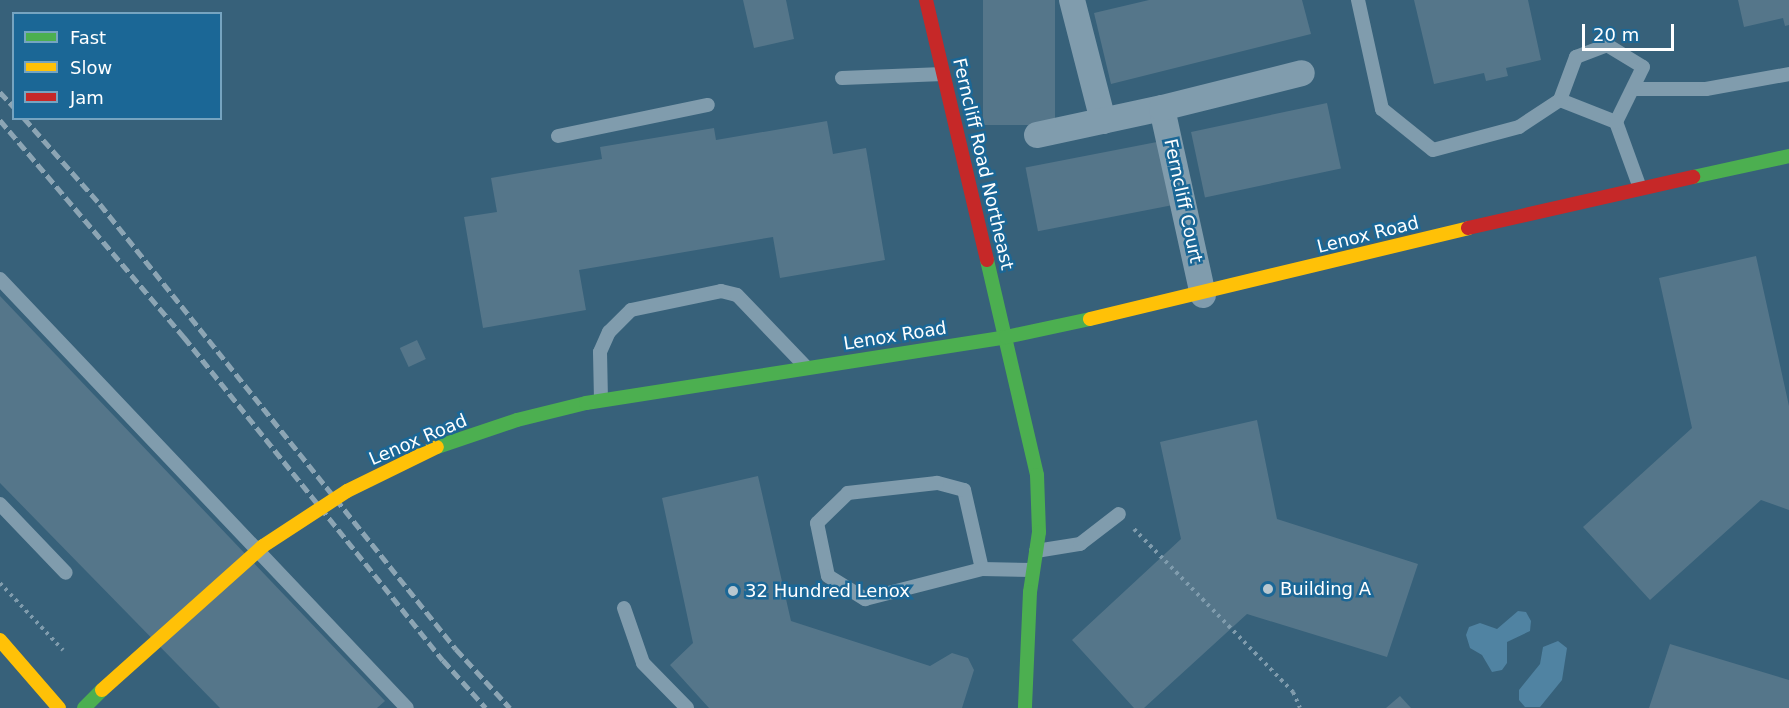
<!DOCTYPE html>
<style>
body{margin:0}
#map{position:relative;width:1789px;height:708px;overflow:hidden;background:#37617a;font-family:"DejaVu Sans",sans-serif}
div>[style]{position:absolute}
.water>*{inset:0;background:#5083a2}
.building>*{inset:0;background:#55768a;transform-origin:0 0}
.path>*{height:4px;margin-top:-2px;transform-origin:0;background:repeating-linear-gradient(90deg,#809cad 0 3px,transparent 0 7.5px)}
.lane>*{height:14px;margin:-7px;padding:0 7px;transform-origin:7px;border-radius:7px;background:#809cad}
.street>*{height:26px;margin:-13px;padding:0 13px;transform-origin:13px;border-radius:13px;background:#809cad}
.fast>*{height:14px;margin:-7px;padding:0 7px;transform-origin:7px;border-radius:7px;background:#4caf50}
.slow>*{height:14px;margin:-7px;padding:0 7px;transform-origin:7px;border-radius:7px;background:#ffc107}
.jam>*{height:14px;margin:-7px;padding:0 7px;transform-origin:7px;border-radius:7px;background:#c62828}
.rail>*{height:4.5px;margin-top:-2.25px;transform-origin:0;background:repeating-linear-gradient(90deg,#8ca5b4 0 10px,transparent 0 14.5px)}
.slow-bridge>*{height:14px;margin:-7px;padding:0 7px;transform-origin:7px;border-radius:7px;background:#ffc107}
.dots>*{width:16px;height:16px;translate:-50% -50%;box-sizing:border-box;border:3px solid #1b6796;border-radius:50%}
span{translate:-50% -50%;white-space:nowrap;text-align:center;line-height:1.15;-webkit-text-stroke:5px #1b6796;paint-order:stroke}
.street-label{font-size:18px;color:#fff}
.poi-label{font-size:18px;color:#fff}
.left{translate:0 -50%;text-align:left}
.legend{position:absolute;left:12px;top:12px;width:210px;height:108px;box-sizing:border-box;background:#1b6796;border:2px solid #76a4c0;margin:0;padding:8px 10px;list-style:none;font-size:18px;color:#fff}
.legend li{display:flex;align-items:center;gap:12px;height:30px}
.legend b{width:30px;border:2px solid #76a4c0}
.scale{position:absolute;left:1582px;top:24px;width:92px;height:27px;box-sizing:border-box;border:3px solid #fff;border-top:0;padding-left:8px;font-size:18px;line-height:21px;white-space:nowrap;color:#fff;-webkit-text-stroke:4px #1b6796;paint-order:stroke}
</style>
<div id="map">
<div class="water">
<i style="clip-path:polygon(1518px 611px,1526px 612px,1531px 621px,1530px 631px,1507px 642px,1507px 663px,1502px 670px,1492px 672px,1482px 655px,1470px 648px,1466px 635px,1469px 627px,1480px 623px,1497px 629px)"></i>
<i style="clip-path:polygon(1558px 641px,1567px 648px,1562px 680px,1540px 707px,1525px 707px,1519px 700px,1519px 690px,1540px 664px,1543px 647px)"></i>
</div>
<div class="building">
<i style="clip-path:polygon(743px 0,786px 0,794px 39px,754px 48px)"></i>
<i style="left:983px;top:0;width:72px;height:125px"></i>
<i style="clip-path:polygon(1149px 0,1302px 0,1311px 34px,1111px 84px,1094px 13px)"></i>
<i style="clip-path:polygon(1414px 0,1528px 0,1541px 60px,1506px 68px,1508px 76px,1486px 81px,1484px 73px,1434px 84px)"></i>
<i style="clip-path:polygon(1738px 0,1789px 0,1789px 25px,1785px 26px,1783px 18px,1744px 27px)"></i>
<i style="left:1327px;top:103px;width:67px;height:139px;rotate:78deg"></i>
<i style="clip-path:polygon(827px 121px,833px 154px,866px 148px,885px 260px,780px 278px,773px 237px,579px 270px,586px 310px,483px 328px,464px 217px,497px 212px,491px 178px,602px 159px,600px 147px,714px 128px,716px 140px)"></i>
<i style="left:1162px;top:141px;width:65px;height:139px;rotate:79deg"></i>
<i style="clip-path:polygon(1756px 256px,1789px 406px,1789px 510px,1761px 500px,1650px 600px,1583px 527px,1692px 428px,1659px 278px)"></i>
<i style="clip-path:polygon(0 296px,385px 701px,377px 708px,220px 708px,0 483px)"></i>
<i style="left:417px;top:340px;width:21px;height:19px;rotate:65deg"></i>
<i style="clip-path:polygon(1257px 420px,1277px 519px,1418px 564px,1387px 657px,1247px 614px,1144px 708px,1134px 708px,1072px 640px,1181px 539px,1160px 442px)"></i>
<i style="clip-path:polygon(758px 476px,791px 621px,930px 666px,952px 653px,968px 658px,974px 670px,962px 708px,709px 708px,670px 665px,693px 643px,662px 498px)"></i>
<i style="clip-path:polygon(1670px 644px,1789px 680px,1789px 708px,1649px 708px)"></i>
<i style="clip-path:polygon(1400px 696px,1411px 708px,1386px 708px)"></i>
</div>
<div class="path">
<i style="left:1134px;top:529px;width:228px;rotate:45.7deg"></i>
<i style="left:1293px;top:692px;width:17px;rotate:66deg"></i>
<i style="left:0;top:583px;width:92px;rotate:46.8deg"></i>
</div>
<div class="lane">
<i style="left:1358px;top:0;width:112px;rotate:77.6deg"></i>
<i style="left:1382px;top:109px;width:65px;rotate:38.8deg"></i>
<i style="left:1433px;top:150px;width:89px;rotate:-15deg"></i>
<i style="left:1519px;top:127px;width:49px;rotate:-33.4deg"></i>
<i style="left:1560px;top:100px;width:60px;rotate:21.4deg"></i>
<i style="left:1616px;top:122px;width:70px;rotate:70deg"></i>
<i style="left:842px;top:78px;width:101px;rotate:-2.3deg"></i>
<i style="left:1635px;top:89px;width:71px"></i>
<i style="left:1706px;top:89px;width:84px;rotate:-10.2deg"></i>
<i style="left:1560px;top:100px;width:46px;rotate:-69.6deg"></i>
<i style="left:1576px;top:57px;width:33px;rotate:-21deg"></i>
<i style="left:1607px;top:45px;width:42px;rotate:31.4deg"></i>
<i style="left:1643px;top:67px;width:61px;rotate:116.1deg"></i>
<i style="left:558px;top:136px;width:153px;rotate:-11.7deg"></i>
<i style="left:0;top:279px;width:591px;rotate:46.51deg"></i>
<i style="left:601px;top:400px;width:48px;rotate:-91.2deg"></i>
<i style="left:600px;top:352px;width:22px;rotate:-66deg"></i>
<i style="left:609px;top:332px;width:31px;rotate:-45deg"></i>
<i style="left:631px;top:310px;width:92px;rotate:-11.9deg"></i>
<i style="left:721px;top:291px;width:16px;rotate:14deg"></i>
<i style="left:737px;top:295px;width:98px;rotate:46.2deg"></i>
<i style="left:0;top:504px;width:95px;rotate:46.3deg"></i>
<i style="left:1036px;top:551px;width:45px;rotate:-9deg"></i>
<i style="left:1080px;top:544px;width:49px;rotate:-37.6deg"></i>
<i style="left:982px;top:569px;width:81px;rotate:-102.8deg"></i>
<i style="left:964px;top:490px;width:28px;rotate:-165deg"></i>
<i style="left:937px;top:483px;width:90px;rotate:173.6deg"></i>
<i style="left:848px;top:493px;width:43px;rotate:135.9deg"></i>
<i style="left:817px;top:523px;width:54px;rotate:78.3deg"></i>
<i style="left:828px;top:576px;width:44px;rotate:31.9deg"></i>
<i style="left:865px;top:599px;width:121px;rotate:-14.4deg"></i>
<i style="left:982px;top:569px;width:51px;rotate:1.1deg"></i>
<i style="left:624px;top:608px;width:58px;rotate:70.9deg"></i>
<i style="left:643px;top:663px;width:63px;rotate:45.6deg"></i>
</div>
<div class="street">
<i style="left:1072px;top:0;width:125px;rotate:75.6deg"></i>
<i style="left:1037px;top:135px;width:128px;rotate:-12.2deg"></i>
<i style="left:1203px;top:295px;width:191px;rotate:-102.4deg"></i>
<i style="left:1162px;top:108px;width:144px;rotate:-14deg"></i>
</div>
<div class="fast">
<i style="left:1693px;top:177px;width:98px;rotate:-12.3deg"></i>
<i style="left:987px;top:260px;width:221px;rotate:76.9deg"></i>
<i style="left:1037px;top:475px;width:57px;rotate:88deg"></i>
<i style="left:1039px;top:532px;width:61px;rotate:98.5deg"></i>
<i style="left:1030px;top:592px;width:116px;rotate:92.5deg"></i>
<i style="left:437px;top:447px;width:84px;rotate:-18.6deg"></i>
<i style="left:517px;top:420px;width:71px;rotate:-13.8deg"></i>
<i style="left:586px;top:403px;width:425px;rotate:-8.9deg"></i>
<i style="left:1006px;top:337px;width:86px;rotate:-12.1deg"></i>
<i style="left:84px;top:708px;width:25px;rotate:-45deg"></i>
</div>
<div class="slow">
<i style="left:1090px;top:319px;width:389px;rotate:-13.5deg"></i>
<i style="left:0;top:640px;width:90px;rotate:49.1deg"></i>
</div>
<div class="jam">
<i style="left:926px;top:0;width:267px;rotate:76.8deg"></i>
<i style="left:1468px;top:228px;width:231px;rotate:-12.8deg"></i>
</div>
<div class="rail">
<i style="left:0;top:92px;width:21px;rotate:47deg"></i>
<i style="left:24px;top:118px;width:115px;rotate:48.5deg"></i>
<i style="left:100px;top:204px;width:570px;rotate:51.34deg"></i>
<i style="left:456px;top:649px;width:80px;rotate:47.5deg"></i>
<i style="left:0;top:120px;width:285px;rotate:49.7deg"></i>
<i style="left:184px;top:337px;width:414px;rotate:51.3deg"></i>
<i style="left:443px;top:660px;width:64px;rotate:48.1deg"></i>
</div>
<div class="slow-bridge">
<i style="left:102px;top:690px;width:216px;rotate:-41.8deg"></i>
<i style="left:263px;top:546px;width:100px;rotate:-33.2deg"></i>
<i style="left:347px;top:491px;width:100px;rotate:-26.1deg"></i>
</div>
<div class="dots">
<i style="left:1268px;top:589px;background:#b9c8d0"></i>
<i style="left:733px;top:591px;background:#b9c8d0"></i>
</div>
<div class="street-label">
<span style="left:983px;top:164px;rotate:77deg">Ferncliff Road Northeast</span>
<span style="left:1183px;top:201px;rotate:78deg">Ferncliff Court</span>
<span style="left:1368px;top:235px;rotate:-14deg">Lenox Road</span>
<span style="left:895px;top:336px;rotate:-9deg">Lenox Road</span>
<span style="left:418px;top:440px;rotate:-23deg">Lenox Road</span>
</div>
<div class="poi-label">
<span class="left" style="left:1280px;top:589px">Building A</span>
<span class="left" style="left:745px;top:591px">32 Hundred Lenox</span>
</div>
<ul class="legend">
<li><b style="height:8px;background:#4caf50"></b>Fast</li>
<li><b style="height:8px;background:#ffc107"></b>Slow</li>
<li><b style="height:8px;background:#c62828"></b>Jam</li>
</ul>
<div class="scale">20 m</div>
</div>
